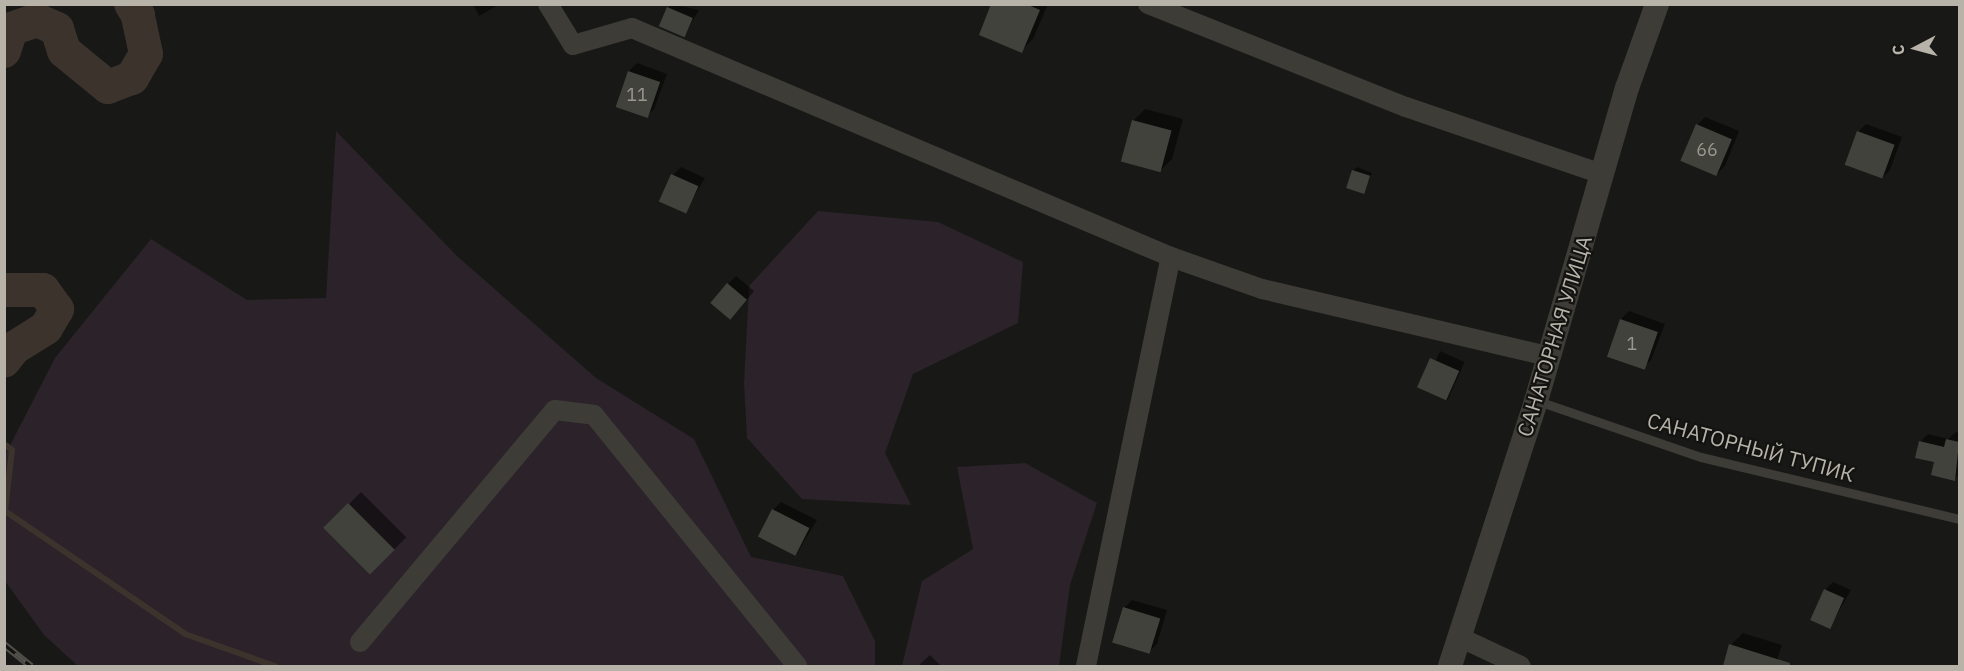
<!DOCTYPE html>
<meta charset="utf-8">
<style>
body{margin:0}
#map{position:relative;width:1964px;height:671px;overflow:hidden;background:#181816;font-family:"IBM Plex Sans",sans-serif}
div>[style]{position:absolute}
.green>*{inset:0;background:#2b222a}
.shadow>*{inset:0;background:#0007;transform-origin:0 0}
.stream>*{height:6px;margin:-3px;padding:0 3px;transform-origin:3px;border-radius:3px;background:#3c332d}
.river>*{height:34px;margin:-17px;padding:0 17px;transform-origin:17px;border-radius:17px;background:#3c332d}
.building>*{inset:0;background:#42423d;transform-origin:0 0}
.service>*{height:9px;margin:-4.5px;padding:0 4.5px;transform-origin:4.5px;border-radius:4.5px;background:#3d3c37}
.minor>*{height:20px;margin:-10px;padding:0 10px;transform-origin:10px;border-radius:10px;background:#3d3c37}
.tertiary>*{height:24px;margin:-12px;padding:0 12px;transform-origin:12px;border-radius:12px;background:#3d3c37}
.rail>*{height:7px;margin-top:-3.5px;transform-origin:0;background:repeating-linear-gradient(90deg,#131311 0 14px,#52504a 0 28px);box-sizing:border-box;border-block:2px solid #52504a}
span{translate:-50% -50%;white-space:nowrap;text-align:center;line-height:1.15;-webkit-text-stroke:4.5px #131311;paint-order:stroke}
.number-label{font-size:18px;color:#9a978e}
.number-label span{-webkit-text-stroke-width:0}
.street-label{font-size:21px;color:#b8b3a9}
.frame{position:absolute;inset:0;border:6px solid #b8b3a9;pointer-events:none}
.north{position:absolute;left:1886px;top:18px;width:60px;height:60px;-webkit-text-stroke:4px #131311;paint-order:stroke;rotate:264deg;font-size:16px;font-weight:700;line-height:24px;text-align:center;color:#b8b3a9}
.north::after{content:'';display:block;margin:auto;width:21px;height:27px;background:#b8b3a9;clip-path:polygon(50% 0,100% 100%,50% 72%,0 100%)}
</style>
<div id="map">
<div class="green">
<i style="clip-path:polygon(336px 131px,457px 256px,596px 378px,694px 439px,751px 557px,843px 576px,875px 641px,875px 666px,78px 666px,44px 635px,5px 581px,4px 457px,55px 358px,151px 239px,247px 300px,326px 298px)"></i>
<i style="clip-path:polygon(818px 211px,938px 222px,1023px 262px,1018px 323px,913px 374px,885px 453px,911px 505px,802px 499px,747px 438px,744px 384px,749px 286px)"></i>
<i style="clip-path:polygon(1025px 463px,1097px 503px,1070px 585px,1059px 666px,902px 666px,922px 581px,973px 549px,957px 467px)"></i>
</div>
<div class="shadow">
<i style="clip-path:polygon(473px 4px,500px 4px,479px 16px)"></i>
<i style="clip-path:polygon(672px 4px,699px 10px,684px 35px,668px 8px)"></i>
<i style="clip-path:polygon(993px 4px,1048px 4px,1033px 39px,1021px 51px)"></i>
<i style="clip-path:polygon(637px 63px,667px 74px,654px 109px,646px 117px,617px 106px,629px 71px)"></i>
<i style="clip-path:polygon(1145px 109px,1183px 119px,1172px 159px,1160px 171px,1133px 121px)"></i>
<i style="clip-path:polygon(1705px 117px,1739px 131px,1725px 166px,1717px 174px,1697px 125px)"></i>
<i style="clip-path:polygon(1866px 124px,1902px 137px,1890px 170px,1882px 178px,1858px 132px)"></i>
<i style="clip-path:polygon(681px 167px,705px 178px,685px 212px,673px 175px)"></i>
<i style="clip-path:polygon(1357px 167px,1372px 173px,1363px 192px,1353px 171px)"></i>
<i style="clip-path:polygon(736px 276px,754px 291px,738px 311px,728px 284px)"></i>
<i style="clip-path:polygon(1629px 311px,1665px 324px,1651px 360px,1643px 368px,1608px 355px,1621px 319px)"></i>
<i style="left:1440px;top:351px;width:27px;height:42px;rotate:24deg"></i>
<i style="clip-path:polygon(1956px 432px,1960px 433px,1960px 474px,1954px 479px,1920px 442px,1928px 434px,1948px 439px)"></i>
<i style="left:361px;top:492px;width:64px;height:51px;rotate:45deg"></i>
<i style="clip-path:polygon(781px 502px,817px 520px,796px 555px,773px 510px)"></i>
<i style="clip-path:polygon(1833px 582px,1851px 590px,1830px 627px,1825px 590px)"></i>
<i style="clip-path:polygon(1132px 600px,1167px 610px,1157px 644px,1149px 652px,1124px 608px)"></i>
<i style="clip-path:polygon(1743px 633px,1782px 645px,1775px 666px,1724px 666px,1731px 645px)"></i>
<i style="clip-path:polygon(930px 655px,941px 666px,918px 666px)"></i>
</div>
<div class="stream">
<i style="left:4px;top:444px;width:10px;rotate:37deg"></i>
<i style="left:12px;top:450px;width:61px;rotate:96.5deg"></i>
<i style="left:5px;top:511px;width:218px;rotate:34.3deg"></i>
<i style="left:185px;top:634px;width:96px;rotate:19.6deg"></i>
</div>
<div class="river">
<i style="left:4px;top:51px;width:23px;rotate:-72deg"></i>
<i style="left:11px;top:29px;width:28px;rotate:-19deg"></i>
<i style="left:37px;top:20px;width:22px;rotate:24deg"></i>
<i style="left:57px;top:29px;width:23px;rotate:72deg"></i>
<i style="left:64px;top:51px;width:57px;rotate:39.3deg"></i>
<i style="left:108px;top:87px;width:26px;rotate:-21deg"></i>
<i style="left:132px;top:78px;width:28px;rotate:-60deg"></i>
<i style="left:146px;top:54px;width:40px;rotate:-102deg"></i>
<i style="left:138px;top:15px;width:13px;rotate:-122deg"></i>
<i style="left:4px;top:290px;width:39px"></i>
<i style="left:43px;top:290px;width:24px;rotate:54deg"></i>
<i style="left:57px;top:309px;width:22px;rotate:120deg"></i>
<i style="left:46px;top:328px;width:38px;rotate:148deg"></i>
<i style="left:14px;top:348px;width:16px;rotate:128deg"></i>
</div>
<div class="building">
<i style="clip-path:polygon(991px 4px,1026px 4px,1040px 10px,1022px 53px,979px 35px)"></i>
<i style="left:667px;top:7px;width:28px;height:21px;rotate:23deg"></i>
<i style="left:628px;top:71px;width:34px;height:38px;rotate:19deg"></i>
<i style="left:1132px;top:120px;width:41px;height:43px;rotate:15deg"></i>
<i style="left:1696px;top:124px;width:39px;height:40px;rotate:23deg"></i>
<i style="left:1857px;top:131px;width:40px;height:36px;rotate:20deg"></i>
<i style="left:1352px;top:170px;width:19px;height:19px;rotate:18deg"></i>
<i style="left:671px;top:174px;width:30px;height:30px;rotate:24deg"></i>
<i style="left:727px;top:283px;width:26px;height:26px;rotate:40deg"></i>
<i style="left:1620px;top:319px;width:40px;height:40px;rotate:19deg"></i>
<i style="left:1430px;top:358px;width:32px;height:32px;rotate:24deg"></i>
<i style="clip-path:polygon(1946px 439px,1959px 442px,1955px 481px,1931px 475px,1934px 462px,1915px 458px,1919px 441px,1944px 447px)"></i>
<i style="left:348px;top:503px;width:66px;height:35px;rotate:45deg"></i>
<i style="left:772px;top:509px;width:42px;height:31px;rotate:27deg"></i>
<i style="left:1824px;top:589px;width:22px;height:34px;rotate:24deg"></i>
<i style="left:1123px;top:607px;width:39px;height:37px;rotate:17deg"></i>
<i style="clip-path:polygon(1729px 644px,1790px 663px,1790px 666px,1723px 666px)"></i>
</div>
<div class="service">
<i style="left:1538px;top:401px;width:172px;rotate:19deg"></i>
<i style="left:1701px;top:457px;width:266px;rotate:13.5deg"></i>
</div>
<div class="minor">
<i style="left:548px;top:4px;width:48px;rotate:58.6deg"></i>
<i style="left:573px;top:45px;width:61px;rotate:-16.1deg"></i>
<i style="left:632px;top:28px;width:586px;rotate:23.02deg"></i>
<i style="left:1171px;top:257px;width:96px;rotate:19.4deg"></i>
<i style="left:1262px;top:289px;width:294px;rotate:13.2deg"></i>
<i style="left:1148px;top:4px;width:278px;rotate:21.8deg"></i>
<i style="left:1406px;top:107px;width:207px;rotate:18.9deg"></i>
<i style="left:1459px;top:637px;width:68px;rotate:25.1deg"></i>
<i style="left:360px;top:642px;width:303px;rotate:-50deg"></i>
<i style="left:555px;top:410px;width:39px;rotate:7deg"></i>
<i style="left:594px;top:415px;width:323px;rotate:51deg"></i>
<i style="left:1086px;top:666px;width:418px;rotate:-78.3deg"></i>
</div>
<div class="tertiary">
<i style="left:1450px;top:666px;width:279px;rotate:-72deg"></i>
<i style="left:1536px;top:401px;width:326px;rotate:-73.8deg"></i>
<i style="left:1627px;top:88px;width:89px;rotate:-70.3deg"></i>
</div>
<div class="rail">
<i style="left:4px;top:644px;width:35px;rotate:39deg"></i>
</div>
<div class="number-label">
<span style="left:637px;top:95px">11</span>
<span style="left:1707px;top:150px">66</span>
<span style="left:1632px;top:344px">1</span>
</div>
<div class="street-label">
<span style="left:1554px;top:336px;rotate:-73deg">САНАТОРНАЯ УЛИЦА</span>
<span style="left:1751px;top:447px;rotate:15deg">САНАТОРНЫЙ ТУПИК</span>
</div>
<div class="frame"></div>
<div class="north">С</div>
</div>
